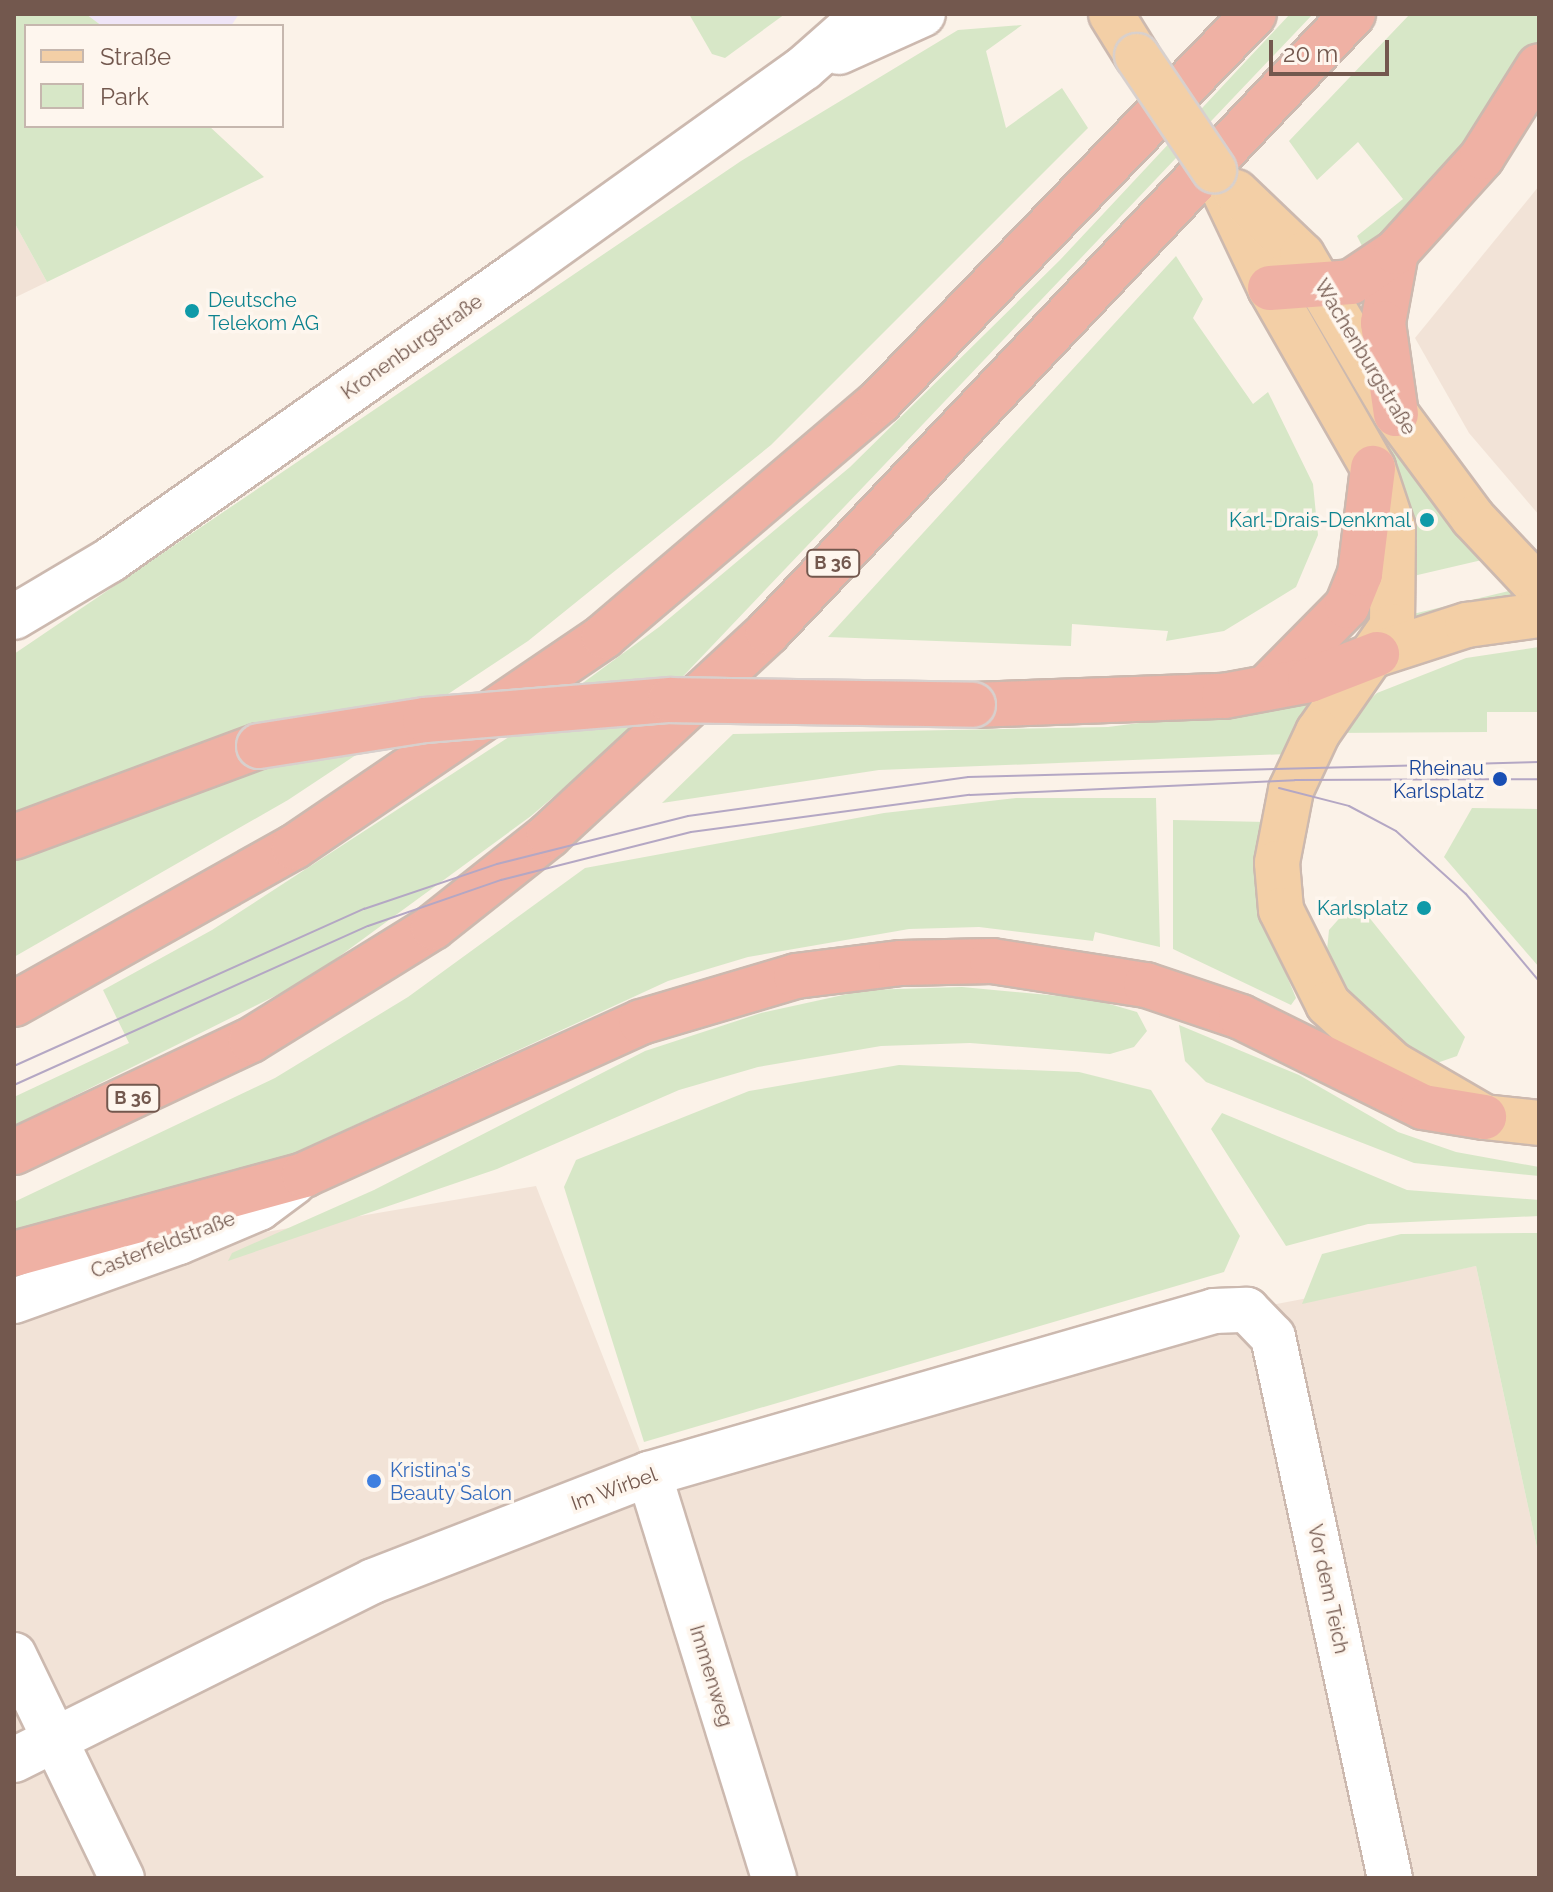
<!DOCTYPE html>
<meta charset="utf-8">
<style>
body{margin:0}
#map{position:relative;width:1553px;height:1892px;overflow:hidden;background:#fbf2e8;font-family:Raleway,sans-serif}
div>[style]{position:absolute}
.residential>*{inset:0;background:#f2e3d7}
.education>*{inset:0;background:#efe5f7}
.green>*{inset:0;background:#d7e7c7}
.roads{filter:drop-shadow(2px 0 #ccb9af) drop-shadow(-2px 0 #ccb9af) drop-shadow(0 2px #ccb9af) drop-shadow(0 -2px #ccb9af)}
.minor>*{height:44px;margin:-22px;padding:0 22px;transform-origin:22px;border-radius:22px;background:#fff}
.major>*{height:44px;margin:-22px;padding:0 22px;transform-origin:22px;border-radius:22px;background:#f3cfa6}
.highway>*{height:44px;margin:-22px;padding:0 22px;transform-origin:22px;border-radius:22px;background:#efb1a4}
.tram>*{height:2px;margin:-1px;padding:0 1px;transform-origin:1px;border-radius:1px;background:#b4a7c4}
.bridges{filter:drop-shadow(2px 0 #d8d0cd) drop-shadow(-2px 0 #d8d0cd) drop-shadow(0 2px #d8d0cd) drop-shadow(0 -2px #d8d0cd)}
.major-bridge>*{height:44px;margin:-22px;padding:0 22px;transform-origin:22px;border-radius:22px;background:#f3cfa6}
.highway-bridge>*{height:44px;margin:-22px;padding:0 22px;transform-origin:22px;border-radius:22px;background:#efb1a4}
.dots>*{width:22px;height:22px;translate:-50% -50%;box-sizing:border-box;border:4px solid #fef6ee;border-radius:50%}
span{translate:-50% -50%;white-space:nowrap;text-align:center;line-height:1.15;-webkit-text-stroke:7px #fef6ee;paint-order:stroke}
.shield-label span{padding:2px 6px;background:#fef6ee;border:2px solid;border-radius:6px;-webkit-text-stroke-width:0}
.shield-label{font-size:18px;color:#73584e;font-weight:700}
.culture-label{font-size:20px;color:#0d838f}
.left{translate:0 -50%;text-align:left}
.right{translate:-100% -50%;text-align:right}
.street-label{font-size:20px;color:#73584e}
.transit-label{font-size:20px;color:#164399}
.shop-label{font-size:20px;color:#366cbe}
.frame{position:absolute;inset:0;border:16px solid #73584e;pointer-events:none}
.legend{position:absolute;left:24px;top:24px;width:260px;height:104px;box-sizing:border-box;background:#fef6ee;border:2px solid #c6b7ae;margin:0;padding:10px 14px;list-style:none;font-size:24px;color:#73584e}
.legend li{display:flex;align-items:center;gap:16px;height:40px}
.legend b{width:40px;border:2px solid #c6b7ae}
.scale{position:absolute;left:1269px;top:40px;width:120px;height:36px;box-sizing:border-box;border:4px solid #73584e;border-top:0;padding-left:10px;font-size:24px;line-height:28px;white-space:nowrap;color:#73584e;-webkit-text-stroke:6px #fef6ee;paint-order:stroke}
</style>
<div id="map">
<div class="residential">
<i style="clip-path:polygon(1539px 186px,1539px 515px,1469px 433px,1415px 338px)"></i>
<i style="clip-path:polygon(14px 222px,47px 282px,14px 298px)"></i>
<i style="clip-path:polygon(536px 1186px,649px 1474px,1235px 1312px,1476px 1266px,1539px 1557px,1539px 1878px,14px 1878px,14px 1275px)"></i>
</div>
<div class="education">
<i style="clip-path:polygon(86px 14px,239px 14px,231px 26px,102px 26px)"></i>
</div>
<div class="green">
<i style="clip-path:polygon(14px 14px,86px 14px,102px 26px,26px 26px,26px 126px,209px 126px,264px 177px,47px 282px,14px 222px)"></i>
<i style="clip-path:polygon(689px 14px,785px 14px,725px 58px,712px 54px)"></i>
<i style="clip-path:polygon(1290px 14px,1313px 14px,632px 730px,531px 816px,307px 980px,14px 1126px,14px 1097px,129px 1043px,103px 990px,212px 930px,512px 735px,659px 627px,850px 467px,1060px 260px)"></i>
<i style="clip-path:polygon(1410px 14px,1539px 14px,1539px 40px,1447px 173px,1366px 254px,1357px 236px,1403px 199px,1358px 142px,1317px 180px,1289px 141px)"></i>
<i style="clip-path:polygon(1022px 25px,986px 51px,1006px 128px,1062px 88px,1088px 128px,771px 445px,528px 641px,288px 800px,14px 957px,14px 654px,741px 161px,958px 30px)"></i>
<i style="clip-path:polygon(1176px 256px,1203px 299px,1193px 318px,1253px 404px,1268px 392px,1313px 484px,1318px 535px,1296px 587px,1224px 631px,1166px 641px,1168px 631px,1072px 624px,1071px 646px,828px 637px)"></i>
<i style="clip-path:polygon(1390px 433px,1432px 496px,1482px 560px,1409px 577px,1397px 478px,1383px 438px)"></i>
<i style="clip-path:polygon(1513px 590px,1530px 600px,1416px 623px,1413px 614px)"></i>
<i style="clip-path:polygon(1539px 647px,1539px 712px,1487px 712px,1487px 732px,1332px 733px,1377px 693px,1466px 658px)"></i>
<i style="clip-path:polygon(1311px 701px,1287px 754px,879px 770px,662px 803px,733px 734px,1108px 727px)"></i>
<i style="clip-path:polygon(1016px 798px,1156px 798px,1160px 947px,1095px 932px,1093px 941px,979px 927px,909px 929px,748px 957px,668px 981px,247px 1175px,14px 1238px,14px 1202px,275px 1078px,408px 997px,585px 868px,884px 813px)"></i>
<i style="clip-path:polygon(1472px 808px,1539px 809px,1539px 967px,1444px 857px)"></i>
<i style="clip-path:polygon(1173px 820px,1267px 822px,1269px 933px,1296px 998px,1291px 1005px,1173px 949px)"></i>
<i style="clip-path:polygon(1364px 911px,1465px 1037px,1457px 1056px,1434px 1064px,1410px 1059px,1361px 1013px,1327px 950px,1329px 930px,1345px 912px)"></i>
<i style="clip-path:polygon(962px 987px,1092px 999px,1137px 1012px,1147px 1031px,1134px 1047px,1110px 1054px,970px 1043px,881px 1046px,758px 1067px,679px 1090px,497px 1169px,228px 1261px,232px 1253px,374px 1190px,645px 1051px,761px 1013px,866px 990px)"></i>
<i style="clip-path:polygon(1179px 1025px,1299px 1075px,1398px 1132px,1456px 1152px,1539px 1167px,1539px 1176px,1414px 1163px,1206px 1082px,1185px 1061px)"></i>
<i style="clip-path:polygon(899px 1065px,1079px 1072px,1151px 1090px,1240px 1236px,1224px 1272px,644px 1442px,564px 1187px,576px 1160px,749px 1091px)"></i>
<i style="clip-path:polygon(1222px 1113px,1407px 1190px,1539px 1200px,1539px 1216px,1368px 1224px,1286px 1246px,1211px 1129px)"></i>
<i style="clip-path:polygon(1539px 1233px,1539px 1557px,1476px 1266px,1302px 1304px,1322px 1254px,1401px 1234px)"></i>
</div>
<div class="roads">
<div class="minor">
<i style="left:839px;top:52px;width:92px;rotate:-24.3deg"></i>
<i style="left:14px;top:617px;width:112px;rotate:-30.7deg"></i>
<i style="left:110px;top:560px;width:500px;rotate:-35.15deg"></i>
<i style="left:519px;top:272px;width:350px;rotate:-35.6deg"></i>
<i style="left:804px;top:68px;width:81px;rotate:-41.5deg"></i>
<i style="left:14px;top:1301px;width:175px;rotate:-19.7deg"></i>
<i style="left:179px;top:1242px;width:87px;rotate:-23deg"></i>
<i style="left:259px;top:1208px;width:44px;rotate:-36.6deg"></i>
<i style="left:649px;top:1474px;width:423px;rotate:72.8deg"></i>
<i style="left:14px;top:1655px;width:248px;rotate:64.2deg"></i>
<i style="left:14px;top:1760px;width:401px;rotate:-26.5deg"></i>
<i style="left:373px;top:1581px;width:296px;rotate:-21.2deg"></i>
<i style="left:649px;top:1474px;width:588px;rotate:-16.09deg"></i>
<i style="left:1214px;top:1311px;width:33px;rotate:-2deg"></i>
<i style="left:1247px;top:1310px;width:37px;rotate:46deg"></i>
<i style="left:1273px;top:1337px;width:554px;rotate:77.8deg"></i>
</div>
<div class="major">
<i style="left:1111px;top:14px;width:49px;rotate:58.2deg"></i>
<i style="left:1214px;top:170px;width:131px;rotate:64.6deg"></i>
<i style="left:1270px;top:288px;width:207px;rotate:60.2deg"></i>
<i style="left:1373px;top:468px;width:63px;rotate:71.6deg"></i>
<i style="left:1393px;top:528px;width:98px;rotate:90.6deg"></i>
<i style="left:1392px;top:626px;width:129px;rotate:124.9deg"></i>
<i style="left:1318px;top:732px;width:64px;rotate:115deg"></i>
<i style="left:1291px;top:790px;width:74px;rotate:100.9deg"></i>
<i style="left:1277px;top:863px;width:47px;rotate:85.1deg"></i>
<i style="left:1281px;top:910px;width:105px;rotate:63.4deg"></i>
<i style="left:1328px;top:1004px;width:88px;rotate:42.7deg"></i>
<i style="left:1393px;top:1064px;width:105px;rotate:30.2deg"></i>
<i style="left:1484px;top:1117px;width:55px;rotate:6.2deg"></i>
<i style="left:1236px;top:192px;width:91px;rotate:43.7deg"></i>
<i style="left:1302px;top:255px;width:185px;rotate:59.4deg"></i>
<i style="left:1396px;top:414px;width:129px;rotate:53.5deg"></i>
<i style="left:1473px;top:518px;width:96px;rotate:46.7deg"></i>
<i style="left:1377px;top:654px;width:95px;rotate:-17.9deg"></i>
<i style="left:1467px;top:625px;width:73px;rotate:-7.9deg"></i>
</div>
<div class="highway">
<i style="left:1396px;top:252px;width:72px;rotate:100.4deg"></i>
<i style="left:1383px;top:323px;width:92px;rotate:81.9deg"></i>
<i style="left:1270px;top:288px;width:81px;rotate:-4.2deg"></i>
<i style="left:1351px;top:282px;width:54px;rotate:-33.7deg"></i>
<i style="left:1396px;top:252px;width:128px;rotate:-47.8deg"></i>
<i style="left:1482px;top:157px;width:107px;rotate:-57.9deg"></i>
<i style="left:1271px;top:683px;width:108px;rotate:-45.4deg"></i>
<i style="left:1347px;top:606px;width:35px;rotate:-68deg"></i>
<i style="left:1360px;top:574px;width:107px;rotate:-83deg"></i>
<i style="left:973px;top:705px;width:251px;rotate:-2.1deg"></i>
<i style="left:1224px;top:696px;width:87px;rotate:-10.5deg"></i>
<i style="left:1310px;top:680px;width:72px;rotate:-21.2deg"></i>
<i style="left:14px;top:837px;width:261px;rotate:-20.4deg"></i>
<i style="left:14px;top:1004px;width:321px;rotate:-29.3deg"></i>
<i style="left:294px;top:847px;width:375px;rotate:-34.2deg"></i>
<i style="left:604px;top:636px;width:362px;rotate:-40.4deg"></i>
<i style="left:880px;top:401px;width:538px;rotate:-45.98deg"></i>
<i style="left:14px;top:1152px;width:262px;rotate:-25.3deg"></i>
<i style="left:251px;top:1040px;width:214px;rotate:-31.8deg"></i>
<i style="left:433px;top:927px;width:148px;rotate:-38.4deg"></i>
<i style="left:549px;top:835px;width:299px;rotate:-42.8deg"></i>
<i style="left:768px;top:632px;width:851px;rotate:-46.57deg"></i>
<i style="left:14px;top:1254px;width:301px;rotate:-15.2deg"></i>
<i style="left:304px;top:1175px;width:370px;rotate:-24.4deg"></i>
<i style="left:641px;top:1022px;width:162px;rotate:-16.5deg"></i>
<i style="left:796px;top:976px;width:106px;rotate:-7.1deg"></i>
<i style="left:901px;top:963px;width:91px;rotate:-1.3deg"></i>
<i style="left:992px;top:961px;width:156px;rotate:8.9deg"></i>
<i style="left:1146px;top:985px;width:100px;rotate:18.6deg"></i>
<i style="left:1241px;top:1017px;width:203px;rotate:26.3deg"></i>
<i style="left:1423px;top:1107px;width:62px;rotate:9.3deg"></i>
</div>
</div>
<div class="tram">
<i style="left:1279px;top:788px;width:72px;rotate:14.4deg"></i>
<i style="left:1349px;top:806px;width:53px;rotate:28deg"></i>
<i style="left:1396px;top:831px;width:94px;rotate:42deg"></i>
<i style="left:1466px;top:894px;width:114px;rotate:50deg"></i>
<i style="left:14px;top:1066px;width:384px;rotate:-24.2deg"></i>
<i style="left:364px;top:909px;width:140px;rotate:-18.7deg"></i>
<i style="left:497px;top:864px;width:197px;rotate:-14.1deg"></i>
<i style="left:688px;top:816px;width:283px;rotate:-7.9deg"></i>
<i style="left:968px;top:777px;width:571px;rotate:-1.5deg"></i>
<i style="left:14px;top:1085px;width:388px;rotate:-24.2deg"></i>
<i style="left:368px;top:926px;width:141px;rotate:-19.1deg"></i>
<i style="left:501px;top:880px;width:196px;rotate:-14.2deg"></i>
<i style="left:691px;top:832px;width:281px;rotate:-7.6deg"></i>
<i style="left:970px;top:795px;width:325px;rotate:-2.6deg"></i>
<i style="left:1295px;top:780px;width:244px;rotate:-0.2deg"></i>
</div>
<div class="bridges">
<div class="major-bridge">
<i style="left:1137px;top:56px;width:138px;rotate:56deg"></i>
</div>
<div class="highway-bridge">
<i style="left:259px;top:746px;width:168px;rotate:-8.9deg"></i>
<i style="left:425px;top:720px;width:246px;rotate:-4.7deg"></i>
<i style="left:670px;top:700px;width:303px;rotate:0.9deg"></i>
</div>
</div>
<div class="dots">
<i style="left:192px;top:311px;background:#0f9aa8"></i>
<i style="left:1427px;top:520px;background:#0f9aa8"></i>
<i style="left:1500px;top:779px;background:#1a4fb4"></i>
<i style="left:1424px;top:908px;background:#0f9aa8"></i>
<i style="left:374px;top:1481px;background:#3f7fe0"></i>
</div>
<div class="shield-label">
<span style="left:833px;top:563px">B 36</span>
<span style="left:133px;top:1098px">B 36</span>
</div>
<div class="culture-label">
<span class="left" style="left:208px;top:312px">Deutsche<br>Telekom AG</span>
<span class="right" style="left:1411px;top:520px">Karl-Drais-Denkmal</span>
<span class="right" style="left:1408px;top:908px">Karlsplatz</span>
</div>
<div class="street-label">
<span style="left:412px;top:347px;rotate:-35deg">Kronenburgstraße</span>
<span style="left:1365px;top:357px;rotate:59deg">Wachenburgstraße</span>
<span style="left:163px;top:1245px;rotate:-21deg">Casterfeldstraße</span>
<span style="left:614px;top:1489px;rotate:-20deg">Im Wirbel</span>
<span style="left:1328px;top:1589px;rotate:78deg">Vor dem Teich</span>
<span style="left:711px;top:1676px;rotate:73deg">Immenweg</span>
</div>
<div class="transit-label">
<span class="right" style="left:1484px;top:780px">Rheinau<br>Karlsplatz</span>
</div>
<div class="shop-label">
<span class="left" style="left:390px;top:1482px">Kristina's<br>Beauty Salon</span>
</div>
<div class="frame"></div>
<ul class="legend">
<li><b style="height:10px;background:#f3cfa6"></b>Straße</li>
<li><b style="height:22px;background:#d7e7c7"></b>Park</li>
</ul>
<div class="scale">20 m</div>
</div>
